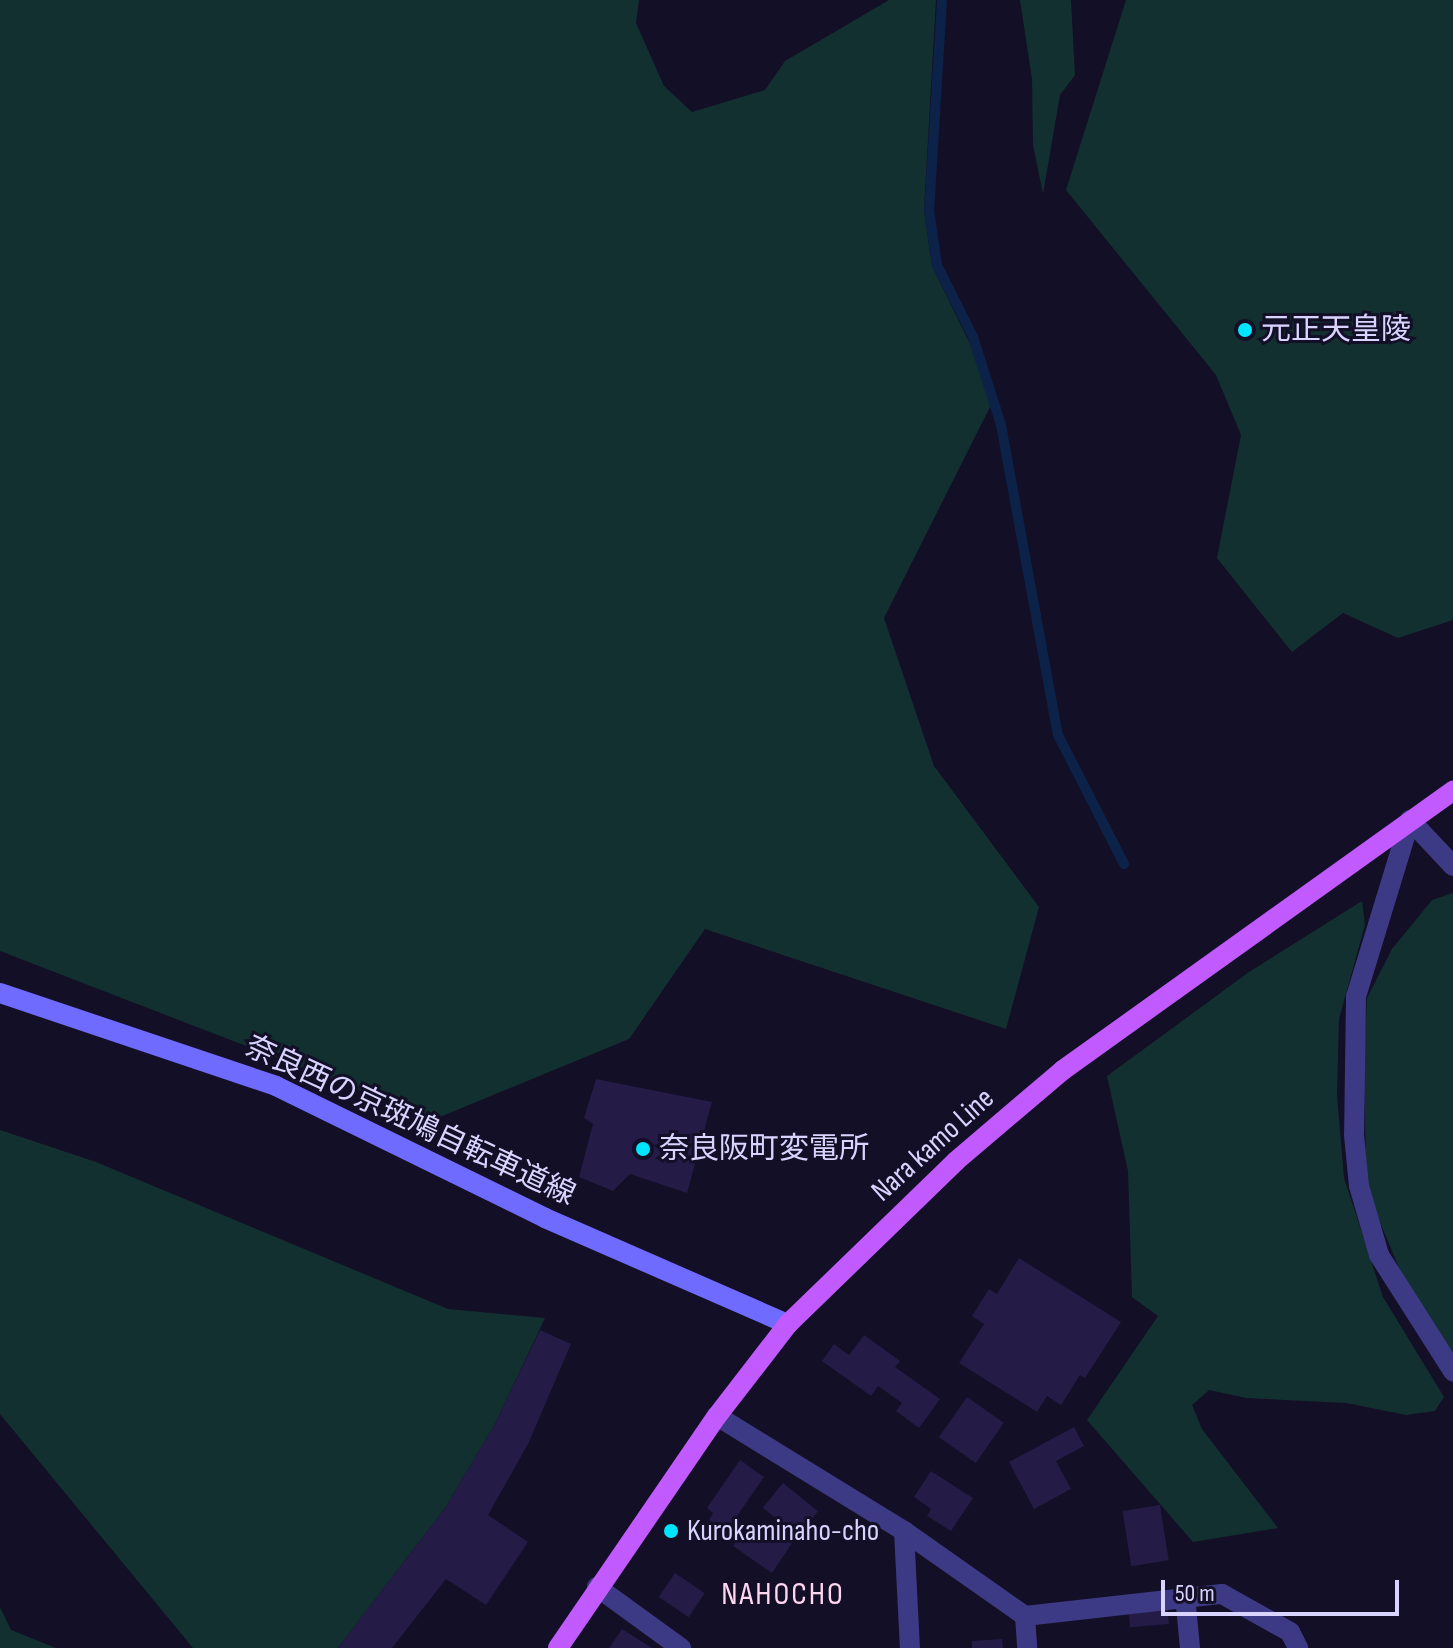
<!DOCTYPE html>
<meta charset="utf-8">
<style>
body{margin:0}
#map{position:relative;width:1453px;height:1648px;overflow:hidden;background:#130f26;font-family:"Sofia Sans Condensed","Noto Sans JP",sans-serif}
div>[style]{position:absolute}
.green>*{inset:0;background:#12302f}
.stream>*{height:10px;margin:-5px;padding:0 5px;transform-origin:5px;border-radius:5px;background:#0c2248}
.building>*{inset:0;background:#241b47;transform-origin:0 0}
.minor>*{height:20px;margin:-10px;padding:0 10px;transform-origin:10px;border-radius:10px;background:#3d3a85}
.tertiary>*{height:20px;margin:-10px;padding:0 10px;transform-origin:10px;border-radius:10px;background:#3d3a85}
.secondary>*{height:20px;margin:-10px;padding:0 10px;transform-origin:10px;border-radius:10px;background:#6f6bff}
.primary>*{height:20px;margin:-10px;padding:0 10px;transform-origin:10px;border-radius:10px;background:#c25bff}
.dots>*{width:22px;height:22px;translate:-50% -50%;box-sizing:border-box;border:4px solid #130f26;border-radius:50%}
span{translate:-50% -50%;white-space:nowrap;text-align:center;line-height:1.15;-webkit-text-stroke:6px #130f26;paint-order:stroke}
.poi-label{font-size:30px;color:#d9d4ff}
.left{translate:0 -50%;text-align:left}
.street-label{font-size:30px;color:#d9d4ff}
.neighbourhood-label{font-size:32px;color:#ffd6f0;letter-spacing:2px}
.scale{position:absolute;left:1161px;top:1580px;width:238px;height:36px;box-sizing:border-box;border:4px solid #d9d4ff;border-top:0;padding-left:10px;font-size:24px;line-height:28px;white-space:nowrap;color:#d9d4ff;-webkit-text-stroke:6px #130f26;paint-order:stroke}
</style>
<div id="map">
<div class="green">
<i style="clip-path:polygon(0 0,639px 0,636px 23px,664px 86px,692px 112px,765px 90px,785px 61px,889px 0,936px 0,924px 210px,932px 266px,970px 344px,991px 405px,884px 618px,934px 766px,1039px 907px,1006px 1029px,705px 929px,629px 1039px,435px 1119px,0 951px)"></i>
<i style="clip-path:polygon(1020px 0,1071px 0,1075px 75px,1060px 95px,1043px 194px,1033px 145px,1032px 79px)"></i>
<i style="clip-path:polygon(1126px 0,1453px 0,1453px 620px,1398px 638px,1343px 613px,1292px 652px,1217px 558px,1241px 435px,1216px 375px,1066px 190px)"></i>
<i style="clip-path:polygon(1453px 893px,1453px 1352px,1407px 1287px,1374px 1208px,1366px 1173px,1364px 1060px,1367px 998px,1392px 949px,1432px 900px)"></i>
<i style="clip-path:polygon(1362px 901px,1365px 925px,1339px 1019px,1337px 1095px,1344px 1178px,1383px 1297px,1444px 1397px,1435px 1411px,1406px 1415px,1346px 1403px,1246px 1398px,1209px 1390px,1192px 1405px,1202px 1429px,1278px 1528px,1193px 1542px,1087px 1420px,1158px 1316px,1132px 1297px,1128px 1171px,1107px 1076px,1249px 972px)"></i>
<i style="clip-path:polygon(0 1130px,96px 1162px,448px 1309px,545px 1318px,495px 1424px,445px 1508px,338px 1648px,193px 1648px,0 1414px)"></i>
<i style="clip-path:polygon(0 1607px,11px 1630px,56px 1648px,0 1648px)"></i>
</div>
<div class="stream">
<i style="left:942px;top:0;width:210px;rotate:93.5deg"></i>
<i style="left:929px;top:210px;width:56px;rotate:81.7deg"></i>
<i style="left:937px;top:265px;width:80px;rotate:63.4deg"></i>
<i style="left:973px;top:337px;width:92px;rotate:72.3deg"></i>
<i style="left:1001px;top:425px;width:315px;rotate:79.6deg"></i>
<i style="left:1058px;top:735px;width:145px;rotate:62.9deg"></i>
</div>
<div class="building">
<i style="clip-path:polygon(596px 1079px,712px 1102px,687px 1193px,630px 1174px,613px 1191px,579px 1177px,593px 1124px,584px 1118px)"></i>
<i style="clip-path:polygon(1019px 1258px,1121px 1322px,1085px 1378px,1080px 1375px,1061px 1405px,1047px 1396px,1037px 1412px,959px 1363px,984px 1324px,972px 1316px,989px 1289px,997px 1294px)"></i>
<i style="clip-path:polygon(540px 1330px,571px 1344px,528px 1444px,488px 1515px,528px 1542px,486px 1605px,446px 1579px,392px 1648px,338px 1648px,445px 1508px,495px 1424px)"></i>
<i style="clip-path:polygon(864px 1335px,900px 1361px,895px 1367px,940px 1399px,919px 1428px,896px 1411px,902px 1403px,878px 1386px,871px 1396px,822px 1361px,834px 1344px,849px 1355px)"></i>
<i style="left:967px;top:1397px;width:45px;height:49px;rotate:35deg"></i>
<i style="clip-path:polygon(1074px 1427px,1084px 1446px,1056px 1461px,1071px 1489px,1034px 1509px,1009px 1462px)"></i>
<i style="clip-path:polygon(740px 1460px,764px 1477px,726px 1532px,709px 1520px,713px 1513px,707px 1508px)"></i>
<i style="clip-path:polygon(931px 1471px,973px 1498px,951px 1531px,927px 1516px,931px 1509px,914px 1497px)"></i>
<i style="left:783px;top:1483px;width:45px;height:32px;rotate:39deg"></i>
<i style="left:1160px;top:1505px;width:56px;height:38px;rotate:81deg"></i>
<i style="clip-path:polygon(759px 1521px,792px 1543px,772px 1573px,733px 1546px,747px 1527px,752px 1531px)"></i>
<i style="left:675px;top:1573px;width:36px;height:29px;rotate:34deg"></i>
<i style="left:1167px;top:1603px;width:21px;height:39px;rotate:85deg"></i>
<i style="clip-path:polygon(622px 1629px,652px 1648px,609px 1648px)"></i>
<i style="clip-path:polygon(1002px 1639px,1003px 1648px,972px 1648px,972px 1641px)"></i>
</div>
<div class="minor">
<i style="left:1410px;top:820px;width:185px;rotate:107deg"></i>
<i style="left:1356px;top:997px;width:138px;rotate:90.8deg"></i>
<i style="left:1354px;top:1135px;width:51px;rotate:84.4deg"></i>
<i style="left:1359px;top:1186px;width:72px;rotate:73.8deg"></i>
<i style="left:1379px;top:1255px;width:138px;rotate:57.5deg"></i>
<i style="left:717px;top:1416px;width:220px;rotate:31.6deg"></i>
<i style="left:904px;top:1531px;width:148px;rotate:35.1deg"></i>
<i style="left:1025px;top:1616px;width:32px;rotate:86deg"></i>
<i style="left:904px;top:1531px;width:117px;rotate:87.1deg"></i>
<i style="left:597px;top:1587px;width:104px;rotate:36deg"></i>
<i style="left:1185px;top:1596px;width:52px;rotate:84.5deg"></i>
<i style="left:1025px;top:1616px;width:198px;rotate:-6.4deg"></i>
<i style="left:1222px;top:1594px;width:78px;rotate:29.2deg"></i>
<i style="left:1290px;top:1632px;width:18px;rotate:63deg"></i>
</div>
<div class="tertiary">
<i style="left:1410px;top:820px;width:63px;rotate:46.9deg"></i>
</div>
<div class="secondary">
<i style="left:0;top:993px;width:291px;rotate:18.6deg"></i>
<i style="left:276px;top:1086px;width:300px;rotate:26.1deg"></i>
<i style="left:545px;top:1218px;width:265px;rotate:23.6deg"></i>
</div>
<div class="primary">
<i style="left:558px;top:1648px;width:281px;rotate:-55.6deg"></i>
<i style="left:717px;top:1416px;width:116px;rotate:-52.3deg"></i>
<i style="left:788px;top:1324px;width:234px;rotate:-44.1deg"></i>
<i style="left:956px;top:1161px;width:140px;rotate:-40.4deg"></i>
<i style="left:1063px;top:1070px;width:480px;rotate:-35.6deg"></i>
</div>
<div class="dots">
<i style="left:1245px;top:330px;background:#00e5ff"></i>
<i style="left:643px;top:1149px;background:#00e5ff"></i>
<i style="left:671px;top:1531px;background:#00e5ff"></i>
</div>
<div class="poi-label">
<span class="left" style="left:1261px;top:330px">元正天皇陵</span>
<span class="left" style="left:659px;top:1149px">奈良阪町変電所</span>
<span class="left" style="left:687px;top:1531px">Kurokaminaho-cho</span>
</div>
<div class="street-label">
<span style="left:410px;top:1121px;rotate:25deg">奈良西の京斑鳩自転車道線</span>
<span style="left:933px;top:1145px;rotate:-42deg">Nara kamo Line</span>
</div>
<div class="neighbourhood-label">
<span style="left:783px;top:1595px">NAHOCHO</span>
</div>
<div class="scale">50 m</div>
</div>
